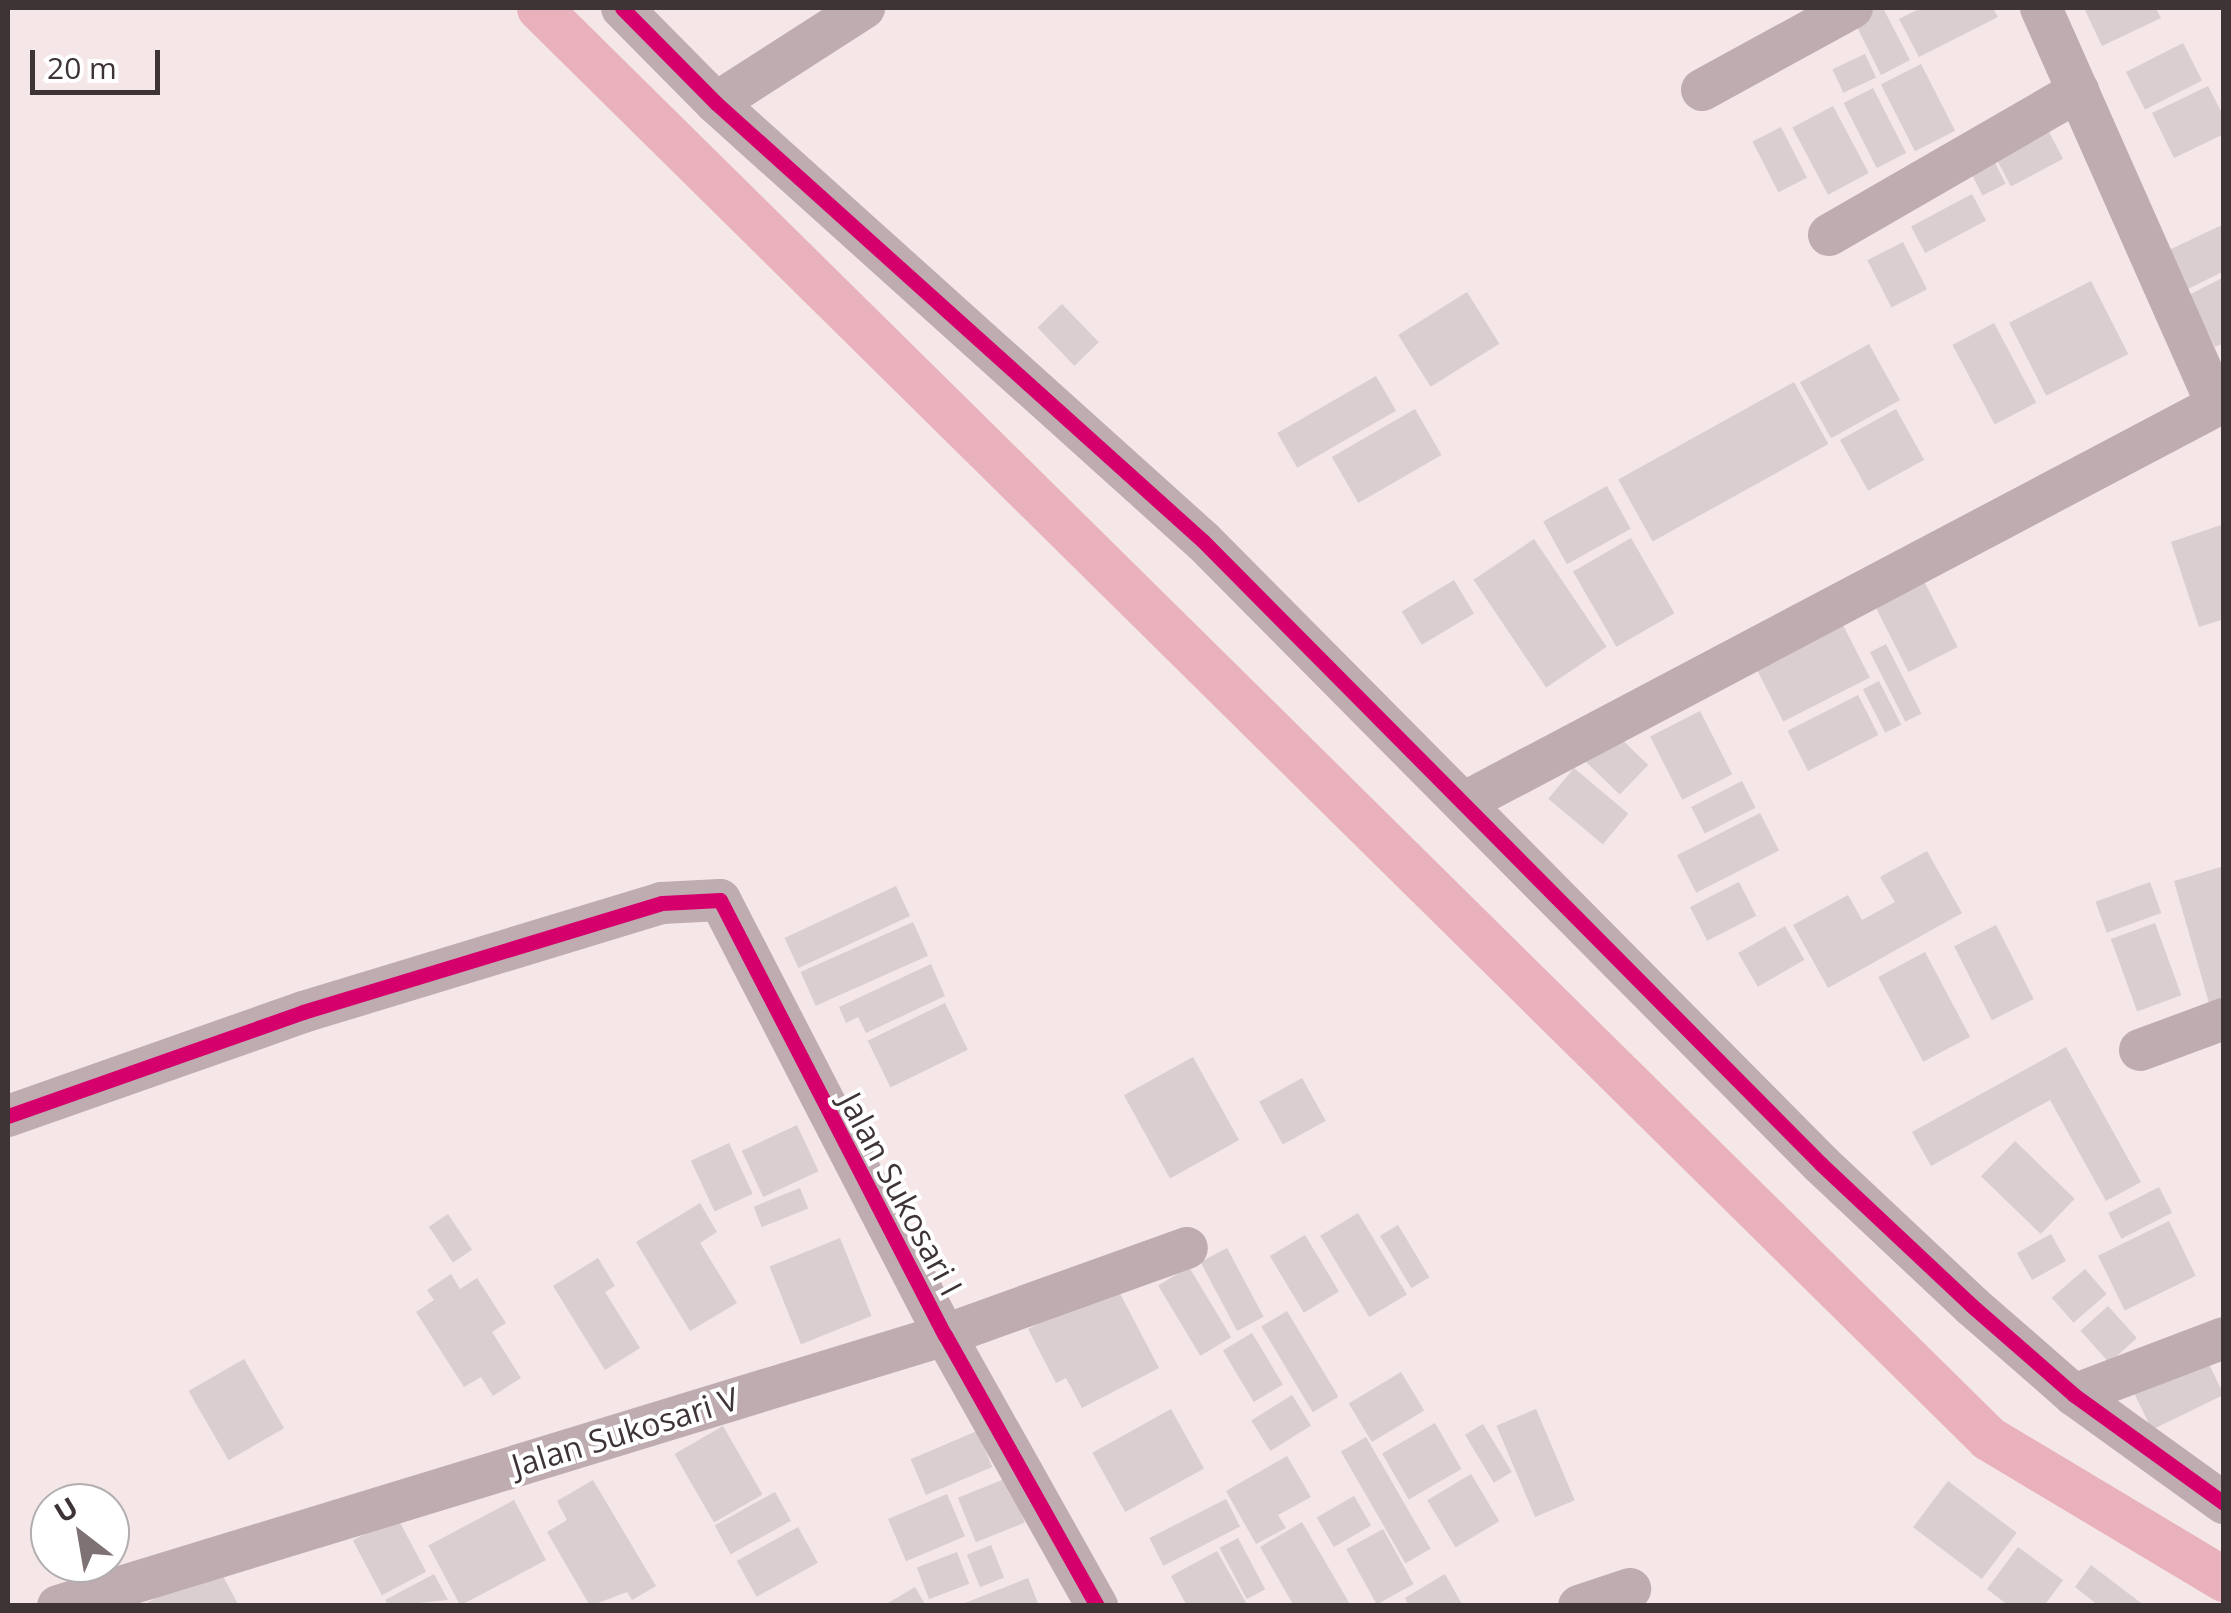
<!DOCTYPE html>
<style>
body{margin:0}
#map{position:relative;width:2231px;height:1613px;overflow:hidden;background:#f5e6e8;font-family:"Open Sans",sans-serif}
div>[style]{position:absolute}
.canal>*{height:45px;margin:-22.5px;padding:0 22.5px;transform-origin:22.5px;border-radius:22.5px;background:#e9b1bc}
.building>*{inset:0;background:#daced0;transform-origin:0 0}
.minor>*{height:42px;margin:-21px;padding:0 21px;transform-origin:21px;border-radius:21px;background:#beacb0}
.cycleway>*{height:15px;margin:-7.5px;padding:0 7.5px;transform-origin:7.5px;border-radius:7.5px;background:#d6006c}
span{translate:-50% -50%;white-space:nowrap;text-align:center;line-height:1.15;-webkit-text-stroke:8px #fff;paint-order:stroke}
.street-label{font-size:32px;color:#3e3436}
.frame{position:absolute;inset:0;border:10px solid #3e3436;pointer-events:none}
.north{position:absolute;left:30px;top:1483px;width:100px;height:100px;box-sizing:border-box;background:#fff;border:2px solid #b2aeaf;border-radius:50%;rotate:329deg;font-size:28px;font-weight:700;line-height:40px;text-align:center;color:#3e3436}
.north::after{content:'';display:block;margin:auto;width:35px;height:45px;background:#7e7274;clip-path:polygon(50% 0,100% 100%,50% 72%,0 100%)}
.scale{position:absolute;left:30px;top:50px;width:130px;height:45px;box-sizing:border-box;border:5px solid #3e3436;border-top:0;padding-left:12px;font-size:30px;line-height:35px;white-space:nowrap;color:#3e3436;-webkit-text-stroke:8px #fff;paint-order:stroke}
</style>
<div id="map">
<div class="canal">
<i style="left:539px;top:8px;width:2036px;rotate:44.62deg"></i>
<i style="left:1988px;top:1438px;width:275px;rotate:30.9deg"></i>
</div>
<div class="building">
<i style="clip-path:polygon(1861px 8px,1883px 8px,1910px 60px,1881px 75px,1850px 13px)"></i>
<i style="clip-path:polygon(1921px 8px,1993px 8px,1998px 17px,1919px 57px,1899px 19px)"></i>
<i style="clip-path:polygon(2084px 8px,2156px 8px,2161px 18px,2102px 46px)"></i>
<i style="left:2183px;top:43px;width:42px;height:64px;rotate:63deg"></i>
<i style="left:1865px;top:54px;width:26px;height:36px;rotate:65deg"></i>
<i style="left:1921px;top:64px;width:75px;height:45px;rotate:63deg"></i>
<i style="clip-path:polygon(2208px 86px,2224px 117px,2224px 134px,2174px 158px,2152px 113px)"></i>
<i style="left:1873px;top:88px;width:73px;height:33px;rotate:63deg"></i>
<i style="left:1833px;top:106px;width:76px;height:46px;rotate:62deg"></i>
<i style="left:2042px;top:119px;width:45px;height:59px;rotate:62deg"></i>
<i style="left:1781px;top:127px;width:57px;height:32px;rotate:63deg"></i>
<i style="left:1988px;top:149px;width:39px;height:26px;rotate:63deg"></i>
<i style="left:1972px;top:194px;width:30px;height:69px;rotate:62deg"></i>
<i style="clip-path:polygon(2224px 224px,2224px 271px,2188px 289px,2169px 250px)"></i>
<i style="left:1903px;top:242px;width:53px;height:40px;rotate:63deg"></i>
<i style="clip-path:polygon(2224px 277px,2224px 343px,2215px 347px,2189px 295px)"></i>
<i style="left:2091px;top:281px;width:82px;height:92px;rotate:63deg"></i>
<i style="left:1467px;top:292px;width:61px;height:81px;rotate:58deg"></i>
<i style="left:1062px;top:304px;width:53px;height:34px;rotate:46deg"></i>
<i style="left:1994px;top:323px;width:90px;height:47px;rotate:62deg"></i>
<i style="left:1869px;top:344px;width:64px;height:79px;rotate:61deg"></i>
<i style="left:1376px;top:376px;width:40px;height:114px;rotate:60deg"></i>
<i style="left:1794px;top:382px;width:71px;height:201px;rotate:61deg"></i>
<i style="left:1415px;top:409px;width:53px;height:96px;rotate:60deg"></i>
<i style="left:1896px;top:409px;width:58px;height:64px;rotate:61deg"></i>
<i style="left:1607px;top:486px;width:49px;height:73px;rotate:61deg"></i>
<i style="clip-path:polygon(2224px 524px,2224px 619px,2199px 627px,2171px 542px)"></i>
<i style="left:1631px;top:538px;width:87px;height:67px;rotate:60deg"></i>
<i style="left:1534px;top:539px;width:130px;height:73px;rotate:56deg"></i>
<i style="left:1454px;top:580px;width:39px;height:61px;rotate:59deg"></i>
<i style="left:1924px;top:581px;width:74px;height:55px;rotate:63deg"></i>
<i style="left:1843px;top:625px;width:59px;height:97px;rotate:63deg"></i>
<i style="left:1886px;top:644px;width:78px;height:18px;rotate:63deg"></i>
<i style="left:1879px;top:681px;width:49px;height:18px;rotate:63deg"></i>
<i style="left:1858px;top:695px;width:45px;height:79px;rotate:63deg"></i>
<i style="left:1700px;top:711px;width:71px;height:56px;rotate:63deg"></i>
<i style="left:1613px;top:731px;width:49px;height:41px;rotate:44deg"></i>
<i style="left:1574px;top:768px;width:71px;height:40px;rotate:40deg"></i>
<i style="left:1742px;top:781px;width:30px;height:57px;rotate:63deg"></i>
<i style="left:1760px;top:813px;width:42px;height:93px;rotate:63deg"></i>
<i style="clip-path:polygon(1927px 851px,1962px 913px,1828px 988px,1793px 925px,1848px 895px,1862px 920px,1895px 902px,1880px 877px)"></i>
<i style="clip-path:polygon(2224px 866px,2224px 999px,2209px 1003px,2174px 881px)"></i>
<i style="left:1739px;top:882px;width:38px;height:55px;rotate:63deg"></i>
<i style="left:2150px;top:882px;width:33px;height:58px;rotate:70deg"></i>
<i style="left:896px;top:886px;width:33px;height:123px;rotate:65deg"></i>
<i style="left:913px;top:922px;width:37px;height:123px;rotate:66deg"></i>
<i style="left:2155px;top:923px;width:77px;height:47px;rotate:70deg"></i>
<i style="left:1996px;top:925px;width:83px;height:47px;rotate:63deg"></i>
<i style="left:1785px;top:926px;width:39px;height:54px;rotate:60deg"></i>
<i style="left:1925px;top:952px;width:96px;height:53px;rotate:62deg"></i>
<i style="clip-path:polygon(931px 964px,945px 996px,866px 1033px,858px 1017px,846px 1023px,839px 1007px)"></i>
<i style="left:945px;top:1003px;width:52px;height:86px;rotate:64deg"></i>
<i style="clip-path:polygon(2066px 1047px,2141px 1182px,2106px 1201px,2050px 1100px,1931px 1166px,1912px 1132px)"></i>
<i style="left:1193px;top:1057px;width:95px;height:79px;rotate:61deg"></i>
<i style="left:1302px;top:1078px;width:49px;height:49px;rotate:61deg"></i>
<i style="left:797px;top:1125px;width:51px;height:61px;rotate:65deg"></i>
<i style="left:2015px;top:1141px;width:83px;height:49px;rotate:44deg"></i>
<i style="left:729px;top:1143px;width:56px;height:42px;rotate:65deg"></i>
<i style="left:2159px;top:1187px;width:29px;height:57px;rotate:63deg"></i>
<i style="left:800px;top:1188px;width:22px;height:50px;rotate:68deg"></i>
<i style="clip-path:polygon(700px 1203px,717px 1232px,700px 1243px,737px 1303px,690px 1331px,636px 1242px)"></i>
<i style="left:1358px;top:1213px;width:95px;height:44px;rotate:59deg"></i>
<i style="left:448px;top:1214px;width:43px;height:23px;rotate:56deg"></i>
<i style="left:2169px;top:1221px;width:61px;height:79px;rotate:64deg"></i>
<i style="left:1398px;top:1225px;width:61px;height:21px;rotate:59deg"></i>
<i style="left:2051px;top:1234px;width:31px;height:39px;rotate:61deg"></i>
<i style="left:1305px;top:1235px;width:66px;height:41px;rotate:59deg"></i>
<i style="left:840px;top:1238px;width:84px;height:76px;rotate:68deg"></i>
<i style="left:1227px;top:1248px;width:78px;height:30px;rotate:62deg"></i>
<i style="clip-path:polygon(598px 1258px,615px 1286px,605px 1292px,640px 1348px,605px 1370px,553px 1286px)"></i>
<i style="left:1189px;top:1267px;width:82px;height:36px;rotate:59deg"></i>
<i style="left:2085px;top:1269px;width:33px;height:44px;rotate:49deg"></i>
<i style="clip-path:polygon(451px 1274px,460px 1289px,477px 1278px,506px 1323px,492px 1332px,521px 1378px,493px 1396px,481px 1377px,464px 1387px,416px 1312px,434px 1300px,427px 1290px)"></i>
<i style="clip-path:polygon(1115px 1284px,1159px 1368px,1082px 1408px,1066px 1378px,1056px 1383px,1028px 1329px)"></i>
<i style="left:2108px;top:1306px;width:43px;height:37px;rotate:48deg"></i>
<i style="left:1287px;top:1311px;width:100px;height:30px;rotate:59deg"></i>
<i style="left:1252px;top:1333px;width:60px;height:34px;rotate:59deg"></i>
<i style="left:2205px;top:1356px;width:43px;height:80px;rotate:64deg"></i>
<i style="left:244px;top:1359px;width:80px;height:64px;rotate:60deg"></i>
<i style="left:1401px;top:1372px;width:45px;height:61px;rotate:59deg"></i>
<i style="left:1292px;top:1395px;width:36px;height:48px;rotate:58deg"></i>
<i style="left:1171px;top:1409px;width:68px;height:90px;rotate:61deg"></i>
<i style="left:1536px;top:1409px;width:99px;height:43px;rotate:67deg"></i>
<i style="left:1435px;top:1423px;width:53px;height:61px;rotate:60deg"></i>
<i style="left:1483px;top:1424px;width:56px;height:21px;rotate:59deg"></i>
<i style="left:723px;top:1426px;width:79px;height:56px;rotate:60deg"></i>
<i style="left:977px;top:1431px;width:39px;height:72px;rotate:67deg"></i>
<i style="left:1366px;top:1437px;width:129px;height:29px;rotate:60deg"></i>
<i style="clip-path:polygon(1287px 1456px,1311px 1497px,1278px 1515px,1286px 1528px,1256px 1544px,1226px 1491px)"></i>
<i style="left:1471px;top:1474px;width:55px;height:51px;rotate:59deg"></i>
<i style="left:1007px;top:1478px;width:48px;height:53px;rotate:68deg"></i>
<i style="clip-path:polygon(593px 1480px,656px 1586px,632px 1600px,627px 1592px,590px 1606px,547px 1532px,567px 1520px,557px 1501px)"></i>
<i style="left:1948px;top:1481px;width:86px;height:58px;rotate:37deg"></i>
<i style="left:775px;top:1492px;width:33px;height:69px;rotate:61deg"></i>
<i style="left:947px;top:1494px;width:46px;height:64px;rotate:67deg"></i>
<i style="left:1354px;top:1496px;width:34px;height:43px;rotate:60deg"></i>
<i style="left:1226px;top:1499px;width:31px;height:86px;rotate:63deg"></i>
<i style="left:514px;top:1500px;width:68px;height:97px;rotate:62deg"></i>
<i style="left:397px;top:1517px;width:62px;height:50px;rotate:62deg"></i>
<i style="clip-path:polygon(1302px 1522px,1351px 1606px,1294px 1606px,1260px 1547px)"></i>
<i style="left:798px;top:1527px;width:41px;height:70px;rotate:61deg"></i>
<i style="left:1383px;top:1529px;width:63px;height:42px;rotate:61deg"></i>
<i style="left:1238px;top:1538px;width:58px;height:21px;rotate:62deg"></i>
<i style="left:991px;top:1545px;width:35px;height:26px;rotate:68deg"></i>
<i style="clip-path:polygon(2018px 1547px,2063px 1580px,2044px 1606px,2009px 1606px,1987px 1589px)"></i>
<i style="clip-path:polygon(1217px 1551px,1248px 1606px,1187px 1606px,1171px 1576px)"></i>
<i style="left:957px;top:1552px;width:34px;height:43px;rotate:69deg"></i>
<i style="clip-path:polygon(217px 1565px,239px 1606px,141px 1606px)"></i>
<i style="clip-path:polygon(2091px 1565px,2141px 1603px,2138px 1606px,2099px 1606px,2075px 1587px)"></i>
<i style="clip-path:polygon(434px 1574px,448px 1600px,389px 1606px,385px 1600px)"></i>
<i style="clip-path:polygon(1445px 1574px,1463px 1606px,1409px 1606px,1405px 1598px)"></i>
<i style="clip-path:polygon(1028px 1578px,1039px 1606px,960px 1606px,960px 1605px)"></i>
<i style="clip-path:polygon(915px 1587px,926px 1606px,883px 1606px)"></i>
</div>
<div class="minor">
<i style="left:622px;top:8px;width:134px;rotate:45.3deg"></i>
<i style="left:716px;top:103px;width:655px;rotate:41.97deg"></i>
<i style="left:1203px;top:541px;width:878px;rotate:45.23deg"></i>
<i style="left:1821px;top:1164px;width:206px;rotate:43.2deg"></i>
<i style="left:1971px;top:1305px;width:137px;rotate:41.1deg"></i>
<i style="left:2074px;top:1395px;width:185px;rotate:35.8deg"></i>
<i style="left:2041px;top:8px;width:434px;rotate:66.1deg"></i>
<i style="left:2217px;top:405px;width:8px;rotate:-23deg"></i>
<i style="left:1702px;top:90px;width:171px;rotate:-28.7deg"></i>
<i style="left:716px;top:103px;width:176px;rotate:-32.7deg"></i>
<i style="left:1829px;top:235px;width:288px;rotate:-30deg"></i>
<i style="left:1467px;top:801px;width:848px;rotate:-27.83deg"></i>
<i style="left:2140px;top:1050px;width:90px;rotate:-20.3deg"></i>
<i style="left:8px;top:1116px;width:313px;rotate:-19.4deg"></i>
<i style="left:303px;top:1012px;width:375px;rotate:-16.9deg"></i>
<i style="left:662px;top:903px;width:58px;rotate:-3deg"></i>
<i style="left:720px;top:900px;width:490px;rotate:62.7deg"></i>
<i style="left:945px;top:1335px;width:311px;rotate:60.7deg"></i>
<i style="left:2074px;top:1395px;width:160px;rotate:-20.8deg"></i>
<i style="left:58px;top:1606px;width:927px;rotate:-16.99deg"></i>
<i style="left:945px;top:1335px;width:257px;rotate:-19.8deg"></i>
<i style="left:1579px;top:1606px;width:54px;rotate:-18.4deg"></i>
</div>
<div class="cycleway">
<i style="left:622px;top:8px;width:134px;rotate:45.3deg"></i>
<i style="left:716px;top:103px;width:655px;rotate:41.97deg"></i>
<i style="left:1203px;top:541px;width:878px;rotate:45.23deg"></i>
<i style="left:1821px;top:1164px;width:206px;rotate:43.2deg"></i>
<i style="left:1971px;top:1305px;width:137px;rotate:41.1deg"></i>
<i style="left:2074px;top:1395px;width:185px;rotate:35.8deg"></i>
<i style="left:8px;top:1116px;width:313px;rotate:-19.4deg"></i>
<i style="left:303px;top:1012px;width:375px;rotate:-16.9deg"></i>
<i style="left:662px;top:903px;width:58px;rotate:-3deg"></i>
<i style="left:720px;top:900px;width:490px;rotate:62.7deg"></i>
<i style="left:945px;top:1335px;width:311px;rotate:60.7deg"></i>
</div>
<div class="street-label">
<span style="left:901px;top:1194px;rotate:62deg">Jalan Sukosari I</span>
<span style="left:625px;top:1432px;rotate:-17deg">Jalan Sukosari V</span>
</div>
<div class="frame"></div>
<div class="north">U</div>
<div class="scale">20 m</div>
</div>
